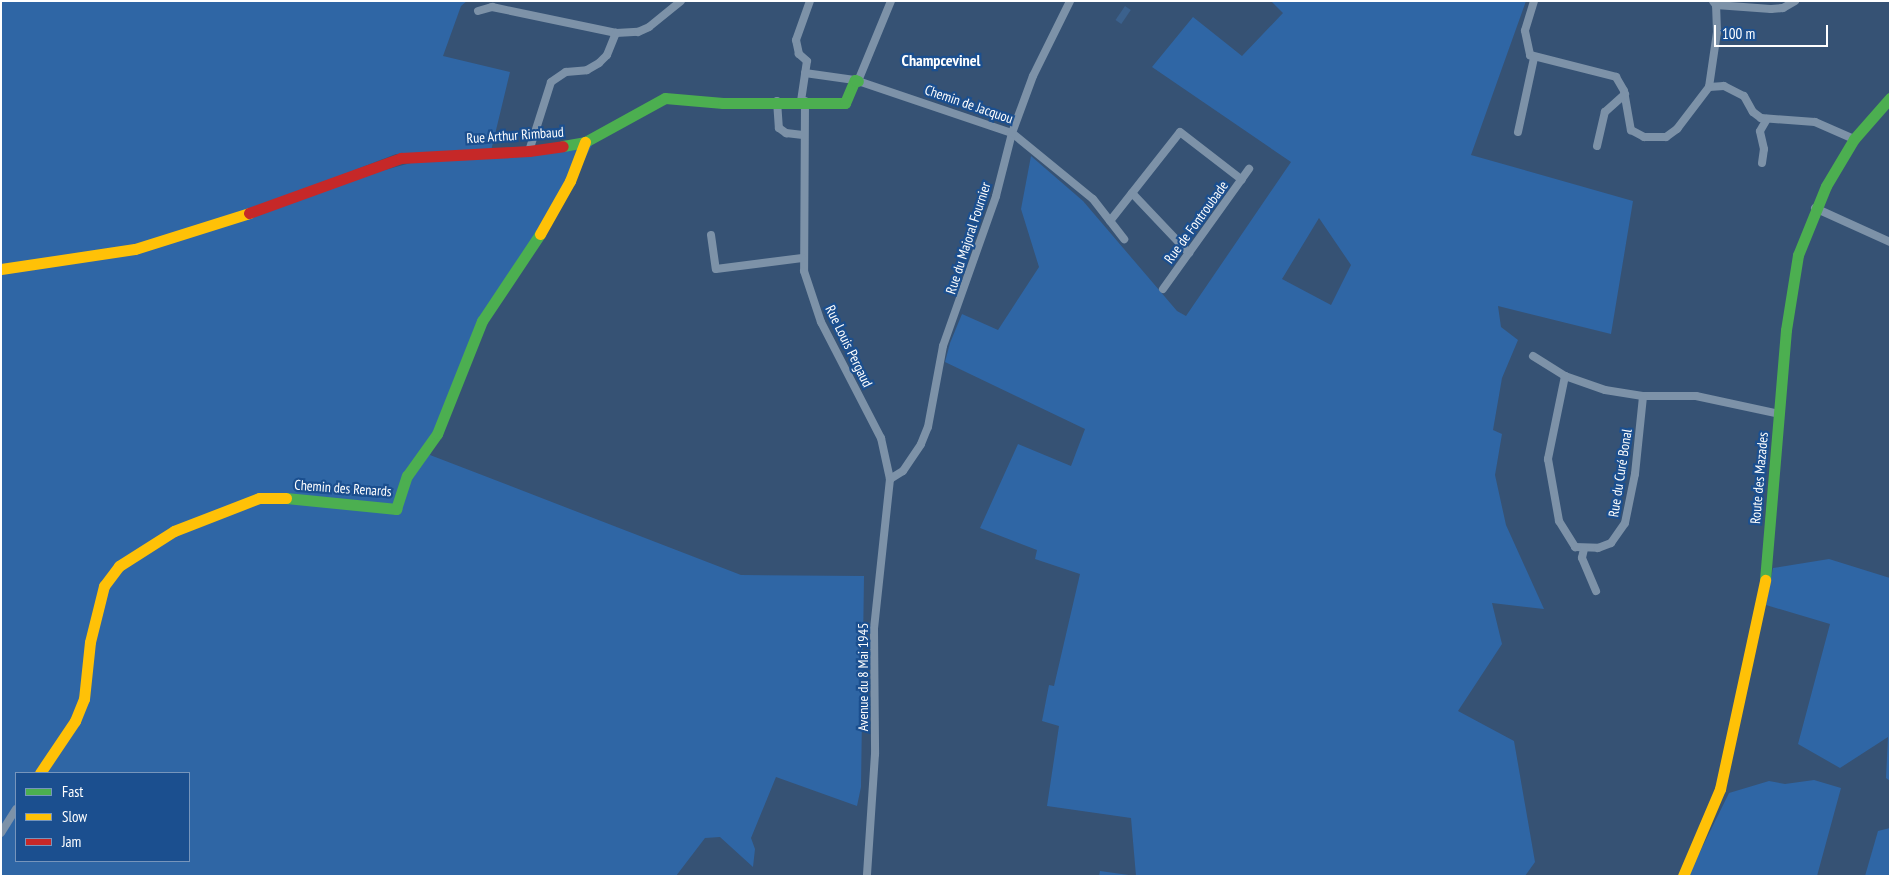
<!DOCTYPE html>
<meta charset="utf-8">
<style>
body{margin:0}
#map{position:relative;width:1891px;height:877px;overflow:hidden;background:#365274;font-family:"PT Sans Narrow",sans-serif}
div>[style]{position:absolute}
.green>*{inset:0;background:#2f66a5}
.water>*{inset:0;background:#3b618d;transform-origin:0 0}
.street>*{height:8px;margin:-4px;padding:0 4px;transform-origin:4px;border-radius:4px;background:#7d92a8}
.fast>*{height:11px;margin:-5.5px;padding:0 5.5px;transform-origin:5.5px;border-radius:5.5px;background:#4caf50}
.slow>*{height:11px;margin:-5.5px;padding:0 5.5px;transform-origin:5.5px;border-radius:5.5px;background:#ffc107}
.jam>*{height:11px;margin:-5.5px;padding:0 5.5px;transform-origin:5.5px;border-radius:5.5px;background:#c62828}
span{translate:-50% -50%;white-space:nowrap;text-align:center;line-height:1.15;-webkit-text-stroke:4.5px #1b4f8f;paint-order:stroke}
.street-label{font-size:14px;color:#fff}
.quarter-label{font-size:16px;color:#fff;font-weight:700}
.frame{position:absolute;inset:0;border:2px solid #fff;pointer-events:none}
.legend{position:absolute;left:15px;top:772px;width:175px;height:90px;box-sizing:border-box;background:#1b4f8f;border:1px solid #7695bc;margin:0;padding:6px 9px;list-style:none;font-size:15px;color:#fff}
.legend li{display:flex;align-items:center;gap:10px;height:25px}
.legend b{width:25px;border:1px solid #7695bc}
.scale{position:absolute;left:1714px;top:25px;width:114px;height:22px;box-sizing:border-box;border:2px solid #fff;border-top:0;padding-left:6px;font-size:15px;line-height:18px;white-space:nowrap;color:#fff;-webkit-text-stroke:4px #1b4f8f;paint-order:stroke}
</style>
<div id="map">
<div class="green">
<i style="clip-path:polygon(evenodd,1px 1px,467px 1px,461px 6px,443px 56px,510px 72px,491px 151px,396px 154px,285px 197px,418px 161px,563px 151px,592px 145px,544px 236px,490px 316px,430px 455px,741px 575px,864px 576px,861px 787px,857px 806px,776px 777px,751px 838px,755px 849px,753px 867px,720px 837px,705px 838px,676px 876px,1px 876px,1px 1px,16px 773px,189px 773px,189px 861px,16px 861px,16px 773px)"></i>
<i style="clip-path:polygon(evenodd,1271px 1px,1526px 1px,1471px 155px,1633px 201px,1611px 334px,1498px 306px,1501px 327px,1518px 340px,1502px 378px,1493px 430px,1502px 434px,1495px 475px,1506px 525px,1544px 609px,1492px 603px,1502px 644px,1458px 711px,1514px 741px,1535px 862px,1525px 876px,1099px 876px,1100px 871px,1136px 876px,1131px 818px,1047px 806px,1059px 726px,1042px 721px,1049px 685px,1054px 686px,1080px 574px,1035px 559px,1037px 550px,980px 528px,1018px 444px,1071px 466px,1085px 429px,945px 362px,950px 343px,962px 314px,998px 330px,1039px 267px,1021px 209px,1031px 156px,1083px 201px,1177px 311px,1186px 316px,1291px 162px,1152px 67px,1193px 17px,1242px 56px,1283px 13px,1271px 1px,1319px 218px,1351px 265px,1331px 305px,1282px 279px,1319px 218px)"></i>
<i style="clip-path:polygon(1829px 559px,1890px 578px,1890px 781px,1886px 778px,1888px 737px,1840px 768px,1798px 744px,1830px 624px,1766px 605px,1773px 568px)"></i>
<i style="clip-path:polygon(1814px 780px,1841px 788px,1817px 876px,1688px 876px,1729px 793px,1769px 781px,1785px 784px)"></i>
<i style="clip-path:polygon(1890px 828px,1890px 876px,1865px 876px,1878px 831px)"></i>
</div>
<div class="water">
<i style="left:1125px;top:6px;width:7px;height:17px;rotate:34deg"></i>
</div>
<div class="street">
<i style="left:891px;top:1px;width:87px;rotate:112.4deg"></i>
<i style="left:858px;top:81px;width:163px;rotate:18.7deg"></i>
<i style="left:1012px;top:133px;width:104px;rotate:39.2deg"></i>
<i style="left:1093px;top:199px;width:51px;rotate:52.2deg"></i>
<i style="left:1534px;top:1px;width:31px;rotate:107deg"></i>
<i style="left:1525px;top:31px;width:25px;rotate:78deg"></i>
<i style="left:1530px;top:55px;width:89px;rotate:14.3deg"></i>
<i style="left:1616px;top:77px;width:16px;rotate:60deg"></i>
<i style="left:1624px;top:91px;width:40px;rotate:80deg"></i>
<i style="left:1631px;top:130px;width:15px;rotate:28deg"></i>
<i style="left:1644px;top:137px;width:22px"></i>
<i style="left:1666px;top:137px;width:14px;rotate:-36deg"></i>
<i style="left:1677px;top:129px;width:53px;rotate:-52.7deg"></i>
<i style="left:1709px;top:87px;width:15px;rotate:-4deg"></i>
<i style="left:1724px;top:86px;width:22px;rotate:27deg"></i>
<i style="left:1744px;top:96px;width:18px;rotate:61deg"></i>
<i style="left:1753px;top:112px;width:10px;rotate:37deg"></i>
<i style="left:1761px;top:118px;width:54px;rotate:4.2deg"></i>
<i style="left:1815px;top:122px;width:43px;rotate:23.6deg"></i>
<i style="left:1713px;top:1px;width:5px;rotate:53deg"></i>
<i style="left:1716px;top:5px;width:55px;rotate:4.2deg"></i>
<i style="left:1771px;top:9px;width:12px;rotate:-5deg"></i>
<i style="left:1783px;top:8px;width:14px;rotate:-30deg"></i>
<i style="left:478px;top:11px;width:15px;rotate:-16deg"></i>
<i style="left:492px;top:7px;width:127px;rotate:11.8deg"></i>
<i style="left:616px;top:33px;width:22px;rotate:-3deg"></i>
<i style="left:638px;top:32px;width:12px;rotate:-24deg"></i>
<i style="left:649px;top:27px;width:41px;rotate:-39.1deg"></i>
<i style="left:805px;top:73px;width:50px;rotate:8deg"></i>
<i style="left:1709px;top:87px;width:56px;rotate:-81.7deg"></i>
<i style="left:1717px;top:32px;width:27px;rotate:-92deg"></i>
<i style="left:777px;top:101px;width:27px;rotate:86deg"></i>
<i style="left:779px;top:128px;width:9px;rotate:36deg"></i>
<i style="left:786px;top:133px;width:17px;rotate:7deg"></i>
<i style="left:801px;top:101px;width:40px;rotate:-81.5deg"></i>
<i style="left:807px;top:61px;width:11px;rotate:-139deg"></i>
<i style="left:799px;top:54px;width:14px;rotate:-102deg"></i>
<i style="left:796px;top:40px;width:41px;rotate:-70.3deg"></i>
<i style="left:805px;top:101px;width:170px;rotate:90.3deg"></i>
<i style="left:804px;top:271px;width:54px;rotate:71.6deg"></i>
<i style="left:821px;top:322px;width:131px;rotate:62.7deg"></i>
<i style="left:881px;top:438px;width:42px;rotate:77.6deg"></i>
<i style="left:890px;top:479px;width:151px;rotate:96.1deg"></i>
<i style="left:874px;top:629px;width:125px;rotate:89.5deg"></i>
<i style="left:875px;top:754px;width:122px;rotate:93.8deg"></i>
<i style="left:1518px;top:132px;width:76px;rotate:-77.8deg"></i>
<i style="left:1597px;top:146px;width:35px;rotate:-77deg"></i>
<i style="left:1605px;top:112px;width:27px;rotate:-42deg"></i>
<i style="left:529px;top:151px;width:72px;rotate:-72.3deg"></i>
<i style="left:551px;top:82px;width:18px;rotate:-34deg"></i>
<i style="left:566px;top:72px;width:21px;rotate:-5deg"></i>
<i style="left:587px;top:70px;width:14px;rotate:-30deg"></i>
<i style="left:599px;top:63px;width:11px;rotate:-45deg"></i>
<i style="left:607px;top:55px;width:24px;rotate:-68deg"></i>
<i style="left:1762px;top:163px;width:14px;rotate:-82deg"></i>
<i style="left:1764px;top:149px;width:18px;rotate:-103deg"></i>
<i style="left:1760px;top:131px;width:14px;rotate:-60deg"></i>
<i style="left:1132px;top:193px;width:83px;rotate:46.5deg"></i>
<i style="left:1815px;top:208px;width:82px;rotate:24.4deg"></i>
<i style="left:1110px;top:221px;width:113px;rotate:-51.8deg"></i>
<i style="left:1180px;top:132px;width:78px;rotate:37.7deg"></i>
<i style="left:711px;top:235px;width:34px;rotate:82deg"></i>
<i style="left:716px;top:269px;width:87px;rotate:-7.3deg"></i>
<i style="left:1163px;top:289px;width:148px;rotate:-54.4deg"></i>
<i style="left:1533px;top:356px;width:38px;rotate:32deg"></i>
<i style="left:1565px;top:376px;width:42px;rotate:19.3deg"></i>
<i style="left:1605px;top:390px;width:38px;rotate:9deg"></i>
<i style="left:1643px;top:396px;width:53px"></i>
<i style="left:1696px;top:396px;width:85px;rotate:12.2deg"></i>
<i style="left:1565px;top:376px;width:85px;rotate:101.6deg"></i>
<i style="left:1548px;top:459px;width:63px;rotate:79.9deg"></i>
<i style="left:1559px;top:521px;width:31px;rotate:58deg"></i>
<i style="left:1575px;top:547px;width:23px;rotate:2deg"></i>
<i style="left:1598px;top:548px;width:14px;rotate:-21deg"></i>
<i style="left:1611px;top:543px;width:24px;rotate:-55deg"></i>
<i style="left:1625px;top:523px;width:50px;rotate:-78.5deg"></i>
<i style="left:1635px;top:474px;width:78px;rotate:-84.1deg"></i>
<i style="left:890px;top:479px;width:15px;rotate:-32deg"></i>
<i style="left:903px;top:471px;width:32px;rotate:-56deg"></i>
<i style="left:921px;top:444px;width:18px;rotate:-68deg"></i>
<i style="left:928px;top:427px;width:82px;rotate:-79.5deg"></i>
<i style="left:943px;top:346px;width:159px;rotate:-70.5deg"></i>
<i style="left:996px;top:196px;width:65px;rotate:-75.7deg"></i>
<i style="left:1012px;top:133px;width:61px;rotate:-69.8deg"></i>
<i style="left:1033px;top:76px;width:84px;rotate:-63.7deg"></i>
<i style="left:1584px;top:549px;width:9px;rotate:103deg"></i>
<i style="left:1582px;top:558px;width:36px;rotate:67deg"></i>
<i style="left:1px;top:833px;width:28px;rotate:-58deg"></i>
</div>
<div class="fast">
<i style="left:563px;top:146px;width:22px;rotate:-10deg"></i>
<i style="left:585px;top:142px;width:91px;rotate:-28.8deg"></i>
<i style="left:665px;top:98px;width:58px;rotate:4.9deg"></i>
<i style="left:723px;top:103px;width:122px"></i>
<i style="left:845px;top:103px;width:25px;rotate:-67deg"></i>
<i style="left:855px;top:80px;width:3px;rotate:18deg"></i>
<i style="left:286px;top:498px;width:111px;rotate:5.7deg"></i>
<i style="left:396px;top:509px;width:35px;rotate:-72deg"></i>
<i style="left:407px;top:476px;width:52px;rotate:-54.5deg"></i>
<i style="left:437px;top:434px;width:122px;rotate:-68.3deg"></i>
<i style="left:482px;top:321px;width:105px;rotate:-56.3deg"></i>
<i style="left:1765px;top:580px;width:251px;rotate:-85.2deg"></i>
<i style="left:1786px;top:330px;width:76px;rotate:-80.9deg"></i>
<i style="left:1798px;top:255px;width:74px;rotate:-67.9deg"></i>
<i style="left:1826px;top:186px;width:55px;rotate:-59.2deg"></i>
<i style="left:1854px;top:139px;width:55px;rotate:-48.7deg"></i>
</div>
<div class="slow">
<i style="left:540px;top:234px;width:61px;rotate:-60.5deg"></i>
<i style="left:570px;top:181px;width:42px;rotate:-69deg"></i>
<i style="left:1px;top:269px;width:135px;rotate:-8.5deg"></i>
<i style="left:135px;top:249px;width:120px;rotate:-17.5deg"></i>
<i style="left:40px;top:773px;width:63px;rotate:-56.1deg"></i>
<i style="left:75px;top:721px;width:24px;rotate:-68deg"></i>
<i style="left:84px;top:699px;width:57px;rotate:-84deg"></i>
<i style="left:90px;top:642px;width:58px;rotate:-76deg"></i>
<i style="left:104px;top:586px;width:25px;rotate:-53deg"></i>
<i style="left:119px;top:566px;width:65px;rotate:-32.5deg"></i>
<i style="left:174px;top:531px;width:91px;rotate:-21.2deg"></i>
<i style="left:259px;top:498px;width:27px"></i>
<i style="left:1683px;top:876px;width:95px;rotate:-67deg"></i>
<i style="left:1720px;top:789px;width:214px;rotate:-77.8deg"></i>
</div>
<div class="jam">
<i style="left:249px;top:213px;width:162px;rotate:-19.9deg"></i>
<i style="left:401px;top:158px;width:128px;rotate:-3.1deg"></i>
<i style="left:529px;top:151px;width:34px;rotate:-8deg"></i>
</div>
<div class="street-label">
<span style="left:969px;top:104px;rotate:19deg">Chemin de Jacquou</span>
<span style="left:515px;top:135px;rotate:-4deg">Rue Arthur Rimbaud</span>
<span style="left:1196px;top:222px;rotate:-54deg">Rue de Fontroubade</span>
<span style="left:968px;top:238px;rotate:-72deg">Rue du Majoral Fournier</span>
<span style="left:849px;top:346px;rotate:64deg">Rue Louis Pergaud</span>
<span style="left:1620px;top:473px;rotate:-81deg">Rue du Curé Bonal</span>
<span style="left:1759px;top:478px;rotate:-85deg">Route des Mazades</span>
<span style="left:343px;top:488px;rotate:4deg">Chemin des Renards</span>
<span style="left:863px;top:677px;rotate:-90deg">Avenue du 8 Mai 1945</span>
</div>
<div class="quarter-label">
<span style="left:941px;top:60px">Champcevinel</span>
</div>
<div class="frame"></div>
<ul class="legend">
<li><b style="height:6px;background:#4caf50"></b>Fast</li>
<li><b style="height:6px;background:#ffc107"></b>Slow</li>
<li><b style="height:6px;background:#c62828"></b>Jam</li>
</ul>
<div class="scale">100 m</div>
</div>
